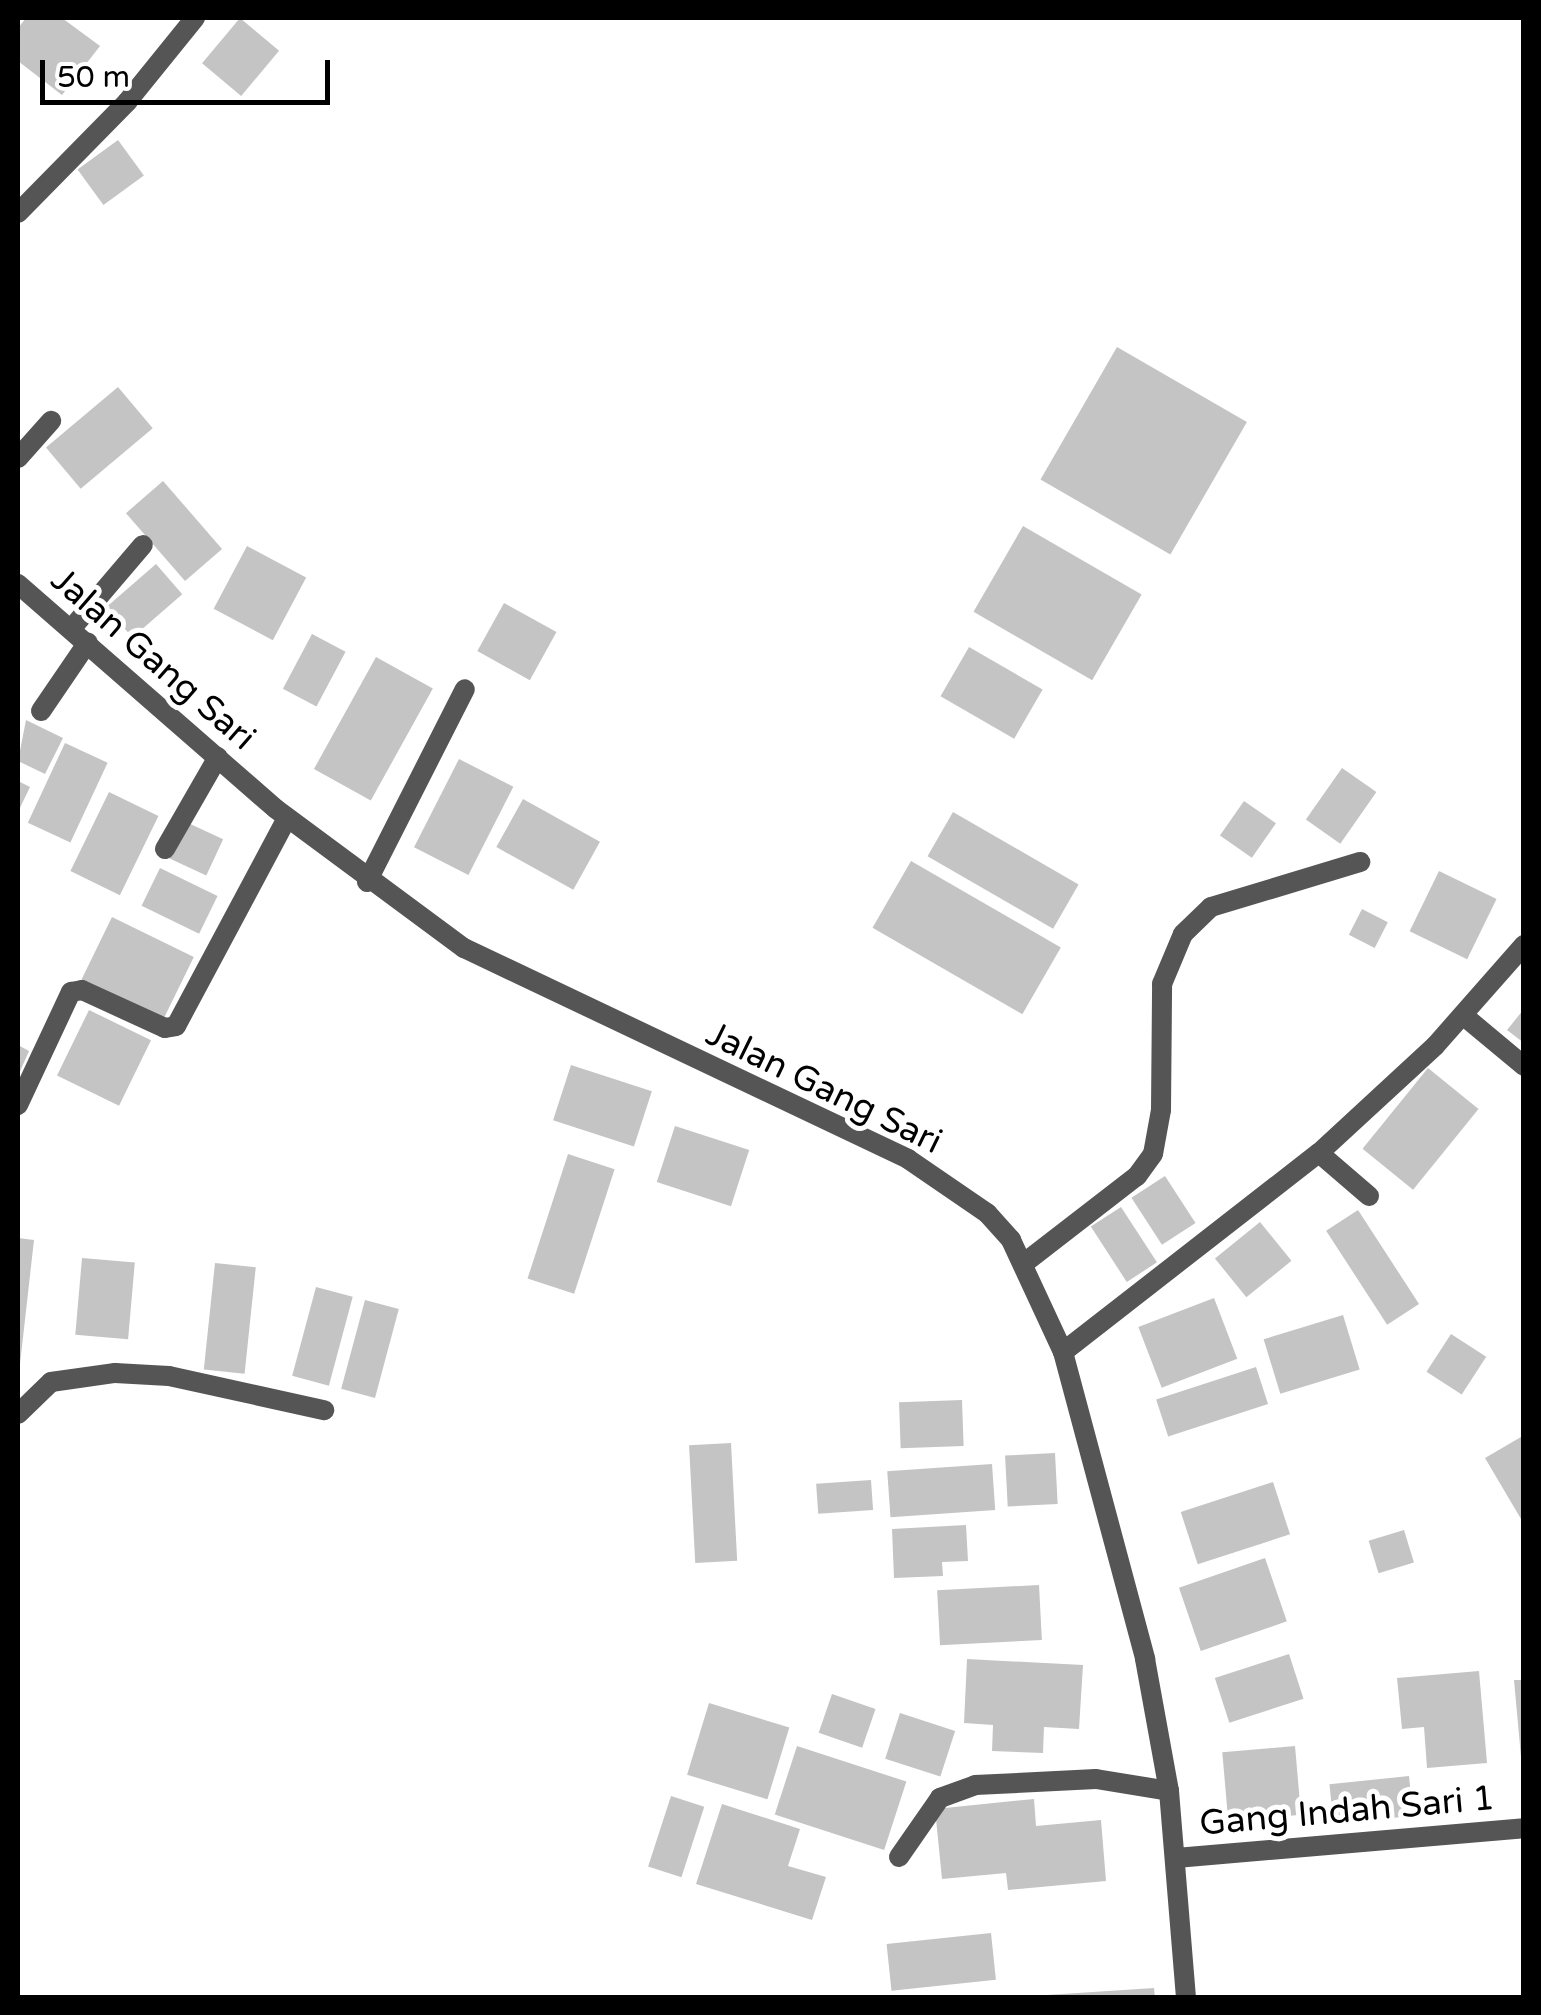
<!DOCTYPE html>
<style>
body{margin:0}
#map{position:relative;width:1541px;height:2015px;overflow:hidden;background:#fff;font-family:"Varela Round",sans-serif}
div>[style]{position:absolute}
.building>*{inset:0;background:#c4c4c4;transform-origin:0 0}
.service>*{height:20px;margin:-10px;padding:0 10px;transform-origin:10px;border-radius:10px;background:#555}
.minor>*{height:20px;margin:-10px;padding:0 10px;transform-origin:10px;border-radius:10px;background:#555}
span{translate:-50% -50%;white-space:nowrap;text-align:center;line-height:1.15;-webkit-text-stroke:10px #fff;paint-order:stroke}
.street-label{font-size:35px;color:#000}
.frame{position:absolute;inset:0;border:20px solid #000;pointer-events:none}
.scale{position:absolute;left:40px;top:60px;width:290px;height:45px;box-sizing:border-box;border:5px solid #000;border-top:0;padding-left:12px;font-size:30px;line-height:35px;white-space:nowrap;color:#000;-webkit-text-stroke:8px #fff;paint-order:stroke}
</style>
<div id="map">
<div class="building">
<i style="clip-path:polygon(26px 18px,62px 18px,100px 46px,62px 95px,18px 61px,18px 28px)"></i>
<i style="left:240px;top:18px;width:51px;height:59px;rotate:40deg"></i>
<i style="left:118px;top:140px;width:44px;height:50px;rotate:54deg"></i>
<i style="left:1117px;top:347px;width:150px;height:153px;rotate:30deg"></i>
<i style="left:118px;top:387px;width:54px;height:94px;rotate:50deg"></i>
<i style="left:163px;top:481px;width:90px;height:49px;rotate:49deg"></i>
<i style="left:1023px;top:526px;width:137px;height:99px;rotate:30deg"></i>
<i style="left:247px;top:546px;width:67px;height:71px;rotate:28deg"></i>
<i style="left:156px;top:564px;width:40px;height:66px;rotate:49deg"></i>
<i style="left:504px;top:603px;width:60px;height:55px;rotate:29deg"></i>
<i style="left:312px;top:634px;width:38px;height:62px;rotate:28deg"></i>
<i style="left:969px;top:647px;width:85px;height:57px;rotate:30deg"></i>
<i style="left:376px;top:657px;width:65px;height:128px;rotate:29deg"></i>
<i style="clip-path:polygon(26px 720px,63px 738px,45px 774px,18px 761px)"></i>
<i style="left:65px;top:743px;width:47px;height:88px;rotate:25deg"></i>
<i style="left:459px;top:759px;width:61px;height:99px;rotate:27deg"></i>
<i style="left:1342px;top:768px;width:42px;height:63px;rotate:35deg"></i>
<i style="clip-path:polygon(18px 781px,30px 787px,18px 812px)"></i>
<i style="left:109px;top:792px;width:55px;height:88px;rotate:26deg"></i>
<i style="left:523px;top:799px;width:88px;height:55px;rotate:29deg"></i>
<i style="left:1244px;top:801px;width:39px;height:42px;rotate:35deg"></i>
<i style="left:953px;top:812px;width:145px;height:51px;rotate:30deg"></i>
<i style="left:186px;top:822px;width:41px;height:40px;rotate:25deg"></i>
<i style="left:911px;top:861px;width:173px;height:77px;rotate:30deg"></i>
<i style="left:160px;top:868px;width:64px;height:42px;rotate:26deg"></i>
<i style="left:1439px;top:871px;width:64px;height:67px;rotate:26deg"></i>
<i style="left:1362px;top:909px;width:29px;height:29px;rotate:27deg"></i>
<i style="left:112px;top:917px;width:91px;height:75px;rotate:26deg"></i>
<i style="clip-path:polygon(1524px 1009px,1524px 1043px,1507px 1030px)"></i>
<i style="left:89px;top:1010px;width:69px;height:73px;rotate:26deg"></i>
<i style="clip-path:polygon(18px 1045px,29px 1051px,18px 1076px)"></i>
<i style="left:571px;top:1065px;width:85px;height:58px;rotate:18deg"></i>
<i style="left:1428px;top:1068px;width:65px;height:104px;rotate:39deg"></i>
<i style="left:675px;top:1126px;width:78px;height:59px;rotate:18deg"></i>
<i style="left:568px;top:1154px;width:49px;height:131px;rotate:18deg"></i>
<i style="left:1165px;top:1176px;width:56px;height:40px;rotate:57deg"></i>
<i style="left:1121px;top:1207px;width:66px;height:36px;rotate:57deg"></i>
<i style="left:1358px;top:1210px;width:112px;height:38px;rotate:57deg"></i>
<i style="left:1260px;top:1222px;width:50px;height:58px;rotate:51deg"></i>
<i style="clip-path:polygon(18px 1238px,34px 1240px,20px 1364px,18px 1364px)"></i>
<i style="left:82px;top:1258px;width:53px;height:77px;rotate:5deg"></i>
<i style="left:215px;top:1263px;width:41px;height:107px;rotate:6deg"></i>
<i style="left:316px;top:1287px;width:38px;height:92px;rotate:15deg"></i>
<i style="left:1214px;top:1298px;width:65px;height:81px;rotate:69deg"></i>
<i style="left:365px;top:1300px;width:35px;height:92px;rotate:15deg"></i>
<i style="left:1343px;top:1315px;width:57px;height:83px;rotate:73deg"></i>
<i style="left:1451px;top:1334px;width:42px;height:45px;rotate:33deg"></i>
<i style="left:1256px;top:1367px;width:39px;height:105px;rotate:72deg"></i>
<i style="left:962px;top:1400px;width:46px;height:63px;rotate:88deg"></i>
<i style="clip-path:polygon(1521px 1437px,1524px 1441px,1524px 1524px,1485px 1458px)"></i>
<i style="left:731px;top:1443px;width:118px;height:42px;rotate:87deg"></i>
<i style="left:1055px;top:1453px;width:51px;height:50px;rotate:87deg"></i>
<i style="left:992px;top:1464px;width:46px;height:105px;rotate:86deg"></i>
<i style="left:871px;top:1480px;width:30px;height:55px;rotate:86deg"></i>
<i style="left:1273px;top:1482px;width:55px;height:97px;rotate:72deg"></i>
<i style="clip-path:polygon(966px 1525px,968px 1561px,942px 1562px,943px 1576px,894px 1578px,892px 1529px)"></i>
<i style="left:1404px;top:1530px;width:34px;height:37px;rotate:73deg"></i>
<i style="left:1265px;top:1558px;width:67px;height:91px;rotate:71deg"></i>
<i style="left:1039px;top:1585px;width:55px;height:102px;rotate:87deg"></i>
<i style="left:1289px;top:1654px;width:47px;height:78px;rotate:72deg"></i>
<i style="clip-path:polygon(967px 1659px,1083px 1665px,1079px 1729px,1044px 1727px,1043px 1753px,992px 1751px,993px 1725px,964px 1723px)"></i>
<i style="clip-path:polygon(1479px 1671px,1487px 1763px,1427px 1768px,1424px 1727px,1402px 1729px,1397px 1678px)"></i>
<i style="clip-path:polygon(1514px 1680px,1524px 1680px,1524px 1757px,1521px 1757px)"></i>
<i style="left:832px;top:1694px;width:46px;height:41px;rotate:19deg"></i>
<i style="left:709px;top:1703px;width:84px;height:75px;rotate:17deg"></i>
<i style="left:900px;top:1713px;width:58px;height:48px;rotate:18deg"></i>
<i style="left:797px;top:1746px;width:115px;height:72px;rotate:18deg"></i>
<i style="left:1295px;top:1746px;width:69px;height:73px;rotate:85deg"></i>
<i style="left:1409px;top:1776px;width:40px;height:80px;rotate:84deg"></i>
<i style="left:671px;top:1796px;width:35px;height:74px;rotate:18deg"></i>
<i style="clip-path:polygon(1034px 1799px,1036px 1826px,1101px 1820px,1106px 1881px,1008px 1890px,1006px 1873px,942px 1879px,935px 1809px)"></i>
<i style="clip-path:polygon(722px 1804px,800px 1829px,788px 1866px,826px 1877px,812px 1920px,696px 1884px)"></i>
<i style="left:991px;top:1933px;width:47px;height:105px;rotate:84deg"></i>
<i style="clip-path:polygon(1154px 1988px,1155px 1998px,1047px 1998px,1047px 1995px)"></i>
</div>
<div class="service">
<i style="left:18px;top:458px;width:50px;rotate:-48.3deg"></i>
<i style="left:72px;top:628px;width:109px;rotate:-49.5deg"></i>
<i style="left:41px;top:711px;width:83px;rotate:-55.7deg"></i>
<i style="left:165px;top:849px;width:106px;rotate:-60.1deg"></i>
<i style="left:367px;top:882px;width:216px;rotate:-63.1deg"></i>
<i style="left:1464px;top:1016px;width:78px;rotate:39.8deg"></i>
<i style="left:1319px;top:1153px;width:66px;rotate:40.7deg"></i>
<i style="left:1023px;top:1264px;width:144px;rotate:-37.7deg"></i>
<i style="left:1137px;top:1176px;width:27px;rotate:-54deg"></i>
<i style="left:1153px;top:1154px;width:45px;rotate:-79.7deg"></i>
<i style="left:1161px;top:1110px;width:126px;rotate:-89.5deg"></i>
<i style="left:1162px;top:984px;width:54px;rotate:-67.2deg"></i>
<i style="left:1183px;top:934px;width:39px;rotate:-44deg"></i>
<i style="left:1211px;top:907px;width:156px;rotate:-16.8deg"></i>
</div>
<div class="minor">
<i style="left:18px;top:213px;width:156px;rotate:-45.5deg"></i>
<i style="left:127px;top:102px;width:108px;rotate:-51deg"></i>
<i style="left:18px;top:584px;width:342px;rotate:41.1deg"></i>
<i style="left:276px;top:809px;width:234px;rotate:36.5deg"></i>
<i style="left:464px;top:948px;width:492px;rotate:25.4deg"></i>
<i style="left:908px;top:1159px;width:96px;rotate:34.4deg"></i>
<i style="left:987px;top:1213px;width:36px;rotate:48deg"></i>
<i style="left:1011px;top:1240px;width:123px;rotate:65.1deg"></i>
<i style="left:1063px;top:1352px;width:318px;rotate:75deg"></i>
<i style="left:1145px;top:1659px;width:134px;rotate:79.7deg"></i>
<i style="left:1169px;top:1791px;width:208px;rotate:85.3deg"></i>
<i style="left:18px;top:1105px;width:125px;rotate:-64.9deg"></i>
<i style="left:71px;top:992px;width:11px;rotate:-10deg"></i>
<i style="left:82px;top:990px;width:91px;rotate:24.6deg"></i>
<i style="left:165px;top:1028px;width:11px;rotate:-10deg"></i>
<i style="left:176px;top:1026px;width:236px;rotate:-61.9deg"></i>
<i style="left:1063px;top:1352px;width:324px;rotate:-37.9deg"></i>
<i style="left:1319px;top:1153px;width:158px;rotate:-42.7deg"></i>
<i style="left:1435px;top:1046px;width:135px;rotate:-48.6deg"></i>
<i style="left:18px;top:1414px;width:46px;rotate:-44.1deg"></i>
<i style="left:51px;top:1382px;width:65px;rotate:-8deg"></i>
<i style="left:115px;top:1373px;width:54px;rotate:3.2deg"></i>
<i style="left:169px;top:1376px;width:159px;rotate:12.4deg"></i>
<i style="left:899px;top:1857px;width:72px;rotate:-55.2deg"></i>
<i style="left:940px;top:1798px;width:37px;rotate:-20deg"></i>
<i style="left:975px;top:1785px;width:121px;rotate:-2.8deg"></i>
<i style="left:1096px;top:1779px;width:74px;rotate:9.3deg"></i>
<i style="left:1176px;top:1858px;width:349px;rotate:-4.9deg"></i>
</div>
<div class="street-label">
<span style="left:153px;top:659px;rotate:41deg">Jalan Gang Sari</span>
<span style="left:824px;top:1088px;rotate:26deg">Jalan Gang Sari</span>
<span style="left:1347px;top:1811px;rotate:-5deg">Gang Indah Sari 1</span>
</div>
<div class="frame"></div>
<div class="scale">50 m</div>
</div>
